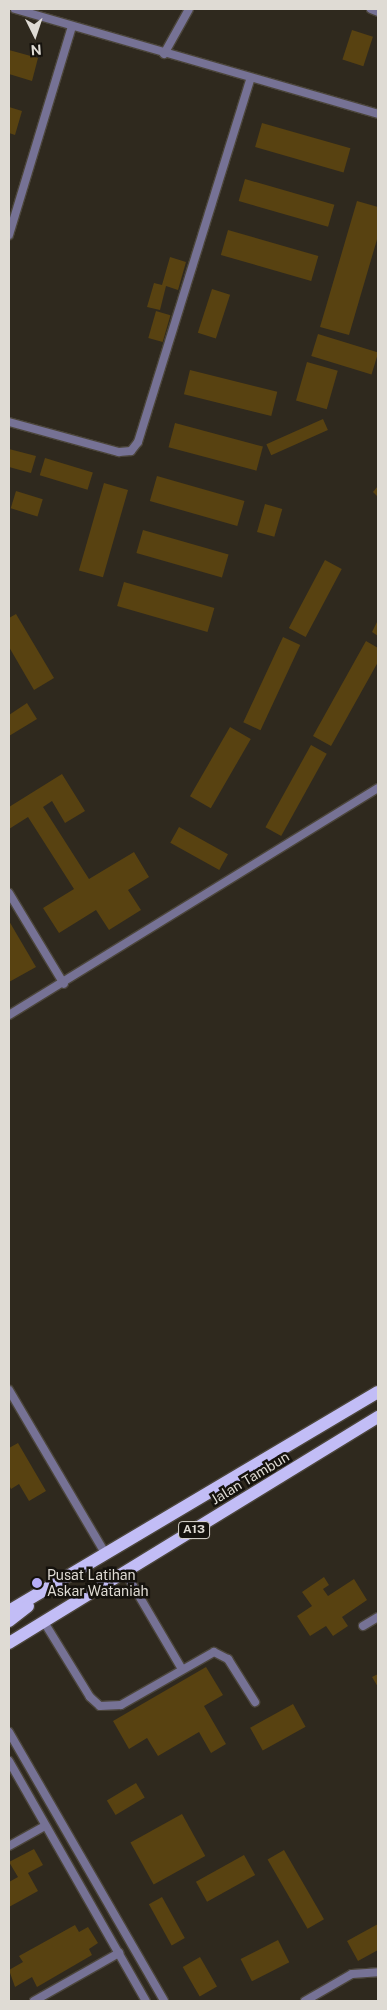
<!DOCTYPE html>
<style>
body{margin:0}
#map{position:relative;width:387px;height:2010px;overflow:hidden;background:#2f291e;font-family:"Public Sans",sans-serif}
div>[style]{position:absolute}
.building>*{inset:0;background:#584211;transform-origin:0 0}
.roads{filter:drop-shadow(1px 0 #4b453b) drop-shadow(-1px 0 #4b453b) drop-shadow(0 1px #4b453b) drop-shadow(0 -1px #4b453b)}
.lane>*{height:8px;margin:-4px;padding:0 4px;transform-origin:4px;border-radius:4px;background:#767295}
.primary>*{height:12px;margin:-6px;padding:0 6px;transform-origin:6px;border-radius:6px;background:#c2bdf6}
.dots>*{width:14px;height:14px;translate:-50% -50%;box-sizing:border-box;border:2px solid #15120d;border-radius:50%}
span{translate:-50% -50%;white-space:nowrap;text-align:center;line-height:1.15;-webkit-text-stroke:5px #15120d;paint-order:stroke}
.shield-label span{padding:1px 4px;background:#15120d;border:1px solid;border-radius:4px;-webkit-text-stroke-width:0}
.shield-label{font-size:12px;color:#dfdbd4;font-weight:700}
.street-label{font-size:14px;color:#dfdbd4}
.poi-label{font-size:14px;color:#dfdbd4}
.left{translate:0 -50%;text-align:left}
.frame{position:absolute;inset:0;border:10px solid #dfdbd4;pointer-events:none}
.north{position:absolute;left:10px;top:10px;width:50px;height:50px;-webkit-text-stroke:4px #15120d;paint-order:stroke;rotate:176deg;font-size:14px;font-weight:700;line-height:20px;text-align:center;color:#dfdbd4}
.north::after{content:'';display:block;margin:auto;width:18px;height:22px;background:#dfdbd4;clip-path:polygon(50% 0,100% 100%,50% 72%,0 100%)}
</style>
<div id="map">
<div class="building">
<i style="left:352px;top:30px;width:22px;height:31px;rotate:18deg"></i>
<i style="clip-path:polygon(9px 50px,38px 58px,32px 81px,9px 74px)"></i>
<i style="clip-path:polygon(9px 107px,22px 111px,15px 135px,9px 133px)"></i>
<i style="left:262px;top:123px;width:92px;height:25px;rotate:16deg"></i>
<i style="left:245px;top:179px;width:93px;height:23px;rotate:16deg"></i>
<i style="clip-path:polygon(357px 201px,378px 207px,378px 236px,349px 335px,320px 327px)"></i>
<i style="left:228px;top:230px;width:94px;height:26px;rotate:16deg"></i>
<i style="clip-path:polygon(170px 257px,186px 262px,178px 290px,166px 286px,160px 310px,147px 307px,154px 283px,162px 285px)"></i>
<i style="left:212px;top:289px;width:19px;height:46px;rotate:18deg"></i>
<i style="left:156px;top:311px;width:15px;height:28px;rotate:16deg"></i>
<i style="left:318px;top:334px;width:63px;height:23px;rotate:17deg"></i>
<i style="left:307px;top:362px;width:32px;height:40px;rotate:16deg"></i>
<i style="left:190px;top:370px;width:90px;height:25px;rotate:14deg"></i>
<i style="left:323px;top:419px;width:12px;height:62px;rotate:66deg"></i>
<i style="left:175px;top:423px;width:91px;height:25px;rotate:15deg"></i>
<i style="clip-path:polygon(9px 449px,36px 456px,31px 473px,9px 467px)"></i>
<i style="left:45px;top:458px;width:50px;height:18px;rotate:17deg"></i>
<i style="left:157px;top:476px;width:91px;height:26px;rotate:16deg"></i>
<i style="left:104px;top:483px;width:25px;height:91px;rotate:16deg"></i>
<i style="clip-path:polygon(378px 486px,378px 497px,373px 492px)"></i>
<i style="left:16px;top:491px;width:28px;height:18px;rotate:17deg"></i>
<i style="left:265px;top:504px;width:18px;height:29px;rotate:16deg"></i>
<i style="left:143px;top:530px;width:89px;height:24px;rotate:16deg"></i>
<i style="left:325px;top:560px;width:19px;height:77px;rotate:28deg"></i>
<i style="left:124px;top:582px;width:94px;height:25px;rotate:16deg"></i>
<i style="clip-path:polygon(16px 614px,54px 678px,34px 690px,9px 647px,9px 618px)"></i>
<i style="clip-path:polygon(378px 620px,378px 636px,372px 632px)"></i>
<i style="left:283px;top:637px;width:19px;height:94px;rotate:25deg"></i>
<i style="clip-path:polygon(366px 641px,378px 648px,378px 662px,331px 746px,313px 736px)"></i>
<i style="clip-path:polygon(27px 703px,37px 719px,9px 736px,9px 715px)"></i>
<i style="left:230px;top:727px;width:24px;height:80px;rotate:30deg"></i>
<i style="left:311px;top:745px;width:18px;height:94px;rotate:29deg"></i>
<i style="clip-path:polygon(62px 774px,85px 811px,65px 823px,52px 801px,43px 807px,89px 879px,134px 852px,149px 877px,128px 890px,141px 910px,109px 930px,96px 910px,59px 933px,43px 908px,74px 889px,28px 817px,9px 829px,9px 807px)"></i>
<i style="left:179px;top:827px;width:56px;height:18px;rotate:29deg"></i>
<i style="clip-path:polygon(9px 921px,36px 967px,9px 982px)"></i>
<i style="clip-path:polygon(18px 1443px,46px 1491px,29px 1501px,19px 1484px,11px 1489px,9px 1485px,9px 1448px)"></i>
<i style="clip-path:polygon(324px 1577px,329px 1585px,323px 1589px,328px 1596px,354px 1579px,367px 1600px,342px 1617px,348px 1626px,333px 1636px,326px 1626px,310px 1636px,297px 1616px,312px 1606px,302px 1592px)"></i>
<i style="clip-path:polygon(206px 1667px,223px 1695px,204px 1706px,226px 1744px,211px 1753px,199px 1732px,158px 1756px,147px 1738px,129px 1749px,113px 1721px)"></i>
<i style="clip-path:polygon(378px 1674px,378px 1687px,372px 1677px)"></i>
<i style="left:293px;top:1704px;width:26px;height:49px;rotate:61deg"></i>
<i style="left:136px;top:1783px;width:17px;height:34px;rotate:59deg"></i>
<i style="left:182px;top:1814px;width:48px;height:59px;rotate:61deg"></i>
<i style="clip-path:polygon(34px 1849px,43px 1865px,28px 1873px,38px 1891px,9px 1907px,9px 1882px,18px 1877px,9px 1862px)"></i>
<i style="left:284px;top:1850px;width:80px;height:19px;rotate:60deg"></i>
<i style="left:244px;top:1855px;width:23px;height:55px;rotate:61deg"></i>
<i style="left:162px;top:1897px;width:47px;height:15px;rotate:61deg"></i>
<i style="clip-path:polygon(378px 1924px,378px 1950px,358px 1961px,347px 1941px)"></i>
<i style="clip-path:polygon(75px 1925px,79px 1932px,88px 1927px,98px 1943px,89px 1949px,92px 1955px,37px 1987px,32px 1977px,15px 1987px,9px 1970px,23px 1962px,19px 1956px)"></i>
<i style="left:278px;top:1940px;width:25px;height:42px;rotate:63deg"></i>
<i style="left:200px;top:1957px;width:34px;height:20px;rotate:60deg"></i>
</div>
<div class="roads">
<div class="lane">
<i style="left:15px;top:9px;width:378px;rotate:16.1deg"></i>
<i style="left:371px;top:9px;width:8px;rotate:23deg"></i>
<i style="left:164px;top:54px;width:51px;rotate:-60.9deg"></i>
<i style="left:9px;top:235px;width:218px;rotate:-73.2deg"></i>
<i style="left:9px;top:422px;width:114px;rotate:15.3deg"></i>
<i style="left:119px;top:452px;width:12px;rotate:-5deg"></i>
<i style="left:131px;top:451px;width:11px;rotate:-52deg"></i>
<i style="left:138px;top:442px;width:379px;rotate:-72.8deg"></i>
<i style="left:9px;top:893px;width:106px;rotate:58.9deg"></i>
<i style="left:9px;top:1015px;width:433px;rotate:-31.6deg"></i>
<i style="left:9px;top:1390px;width:189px;rotate:59.5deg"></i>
<i style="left:125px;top:1572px;width:113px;rotate:59.6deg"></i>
<i style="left:44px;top:1622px;width:88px;rotate:58.5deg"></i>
<i style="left:90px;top:1697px;width:13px;rotate:42deg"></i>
<i style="left:100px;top:1706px;width:21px;rotate:-3deg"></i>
<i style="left:121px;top:1705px;width:107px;rotate:-29.7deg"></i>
<i style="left:214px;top:1652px;width:16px;rotate:27deg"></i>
<i style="left:228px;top:1659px;width:51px;rotate:57.9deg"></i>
<i style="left:363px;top:1626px;width:17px;rotate:-31deg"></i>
<i style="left:9px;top:1732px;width:310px;rotate:60deg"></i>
<i style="left:9px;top:1761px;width:276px;rotate:60.3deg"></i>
<i style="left:9px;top:1846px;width:41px;rotate:-29.1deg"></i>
<i style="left:34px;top:2001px;width:98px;rotate:-29.5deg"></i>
<i style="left:305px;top:2001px;width:54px;rotate:-29.9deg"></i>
<i style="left:352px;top:1974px;width:26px;rotate:-4deg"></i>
</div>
<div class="primary">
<i style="left:9px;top:1611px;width:429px;rotate:-30.7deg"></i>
<i style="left:9px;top:1621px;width:24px;rotate:-38deg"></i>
<i style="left:9px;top:1643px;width:433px;rotate:-31.5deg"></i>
</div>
</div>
<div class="dots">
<i style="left:37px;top:1583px;background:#b5acf8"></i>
</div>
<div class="shield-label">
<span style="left:194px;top:1530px">A13</span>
</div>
<div class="street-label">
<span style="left:250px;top:1478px;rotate:-31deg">Jalan Tambun</span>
</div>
<div class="poi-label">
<span class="left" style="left:47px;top:1583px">Pusat Latihan<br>Askar Wataniah</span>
</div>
<div class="frame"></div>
<div class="north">N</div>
</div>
